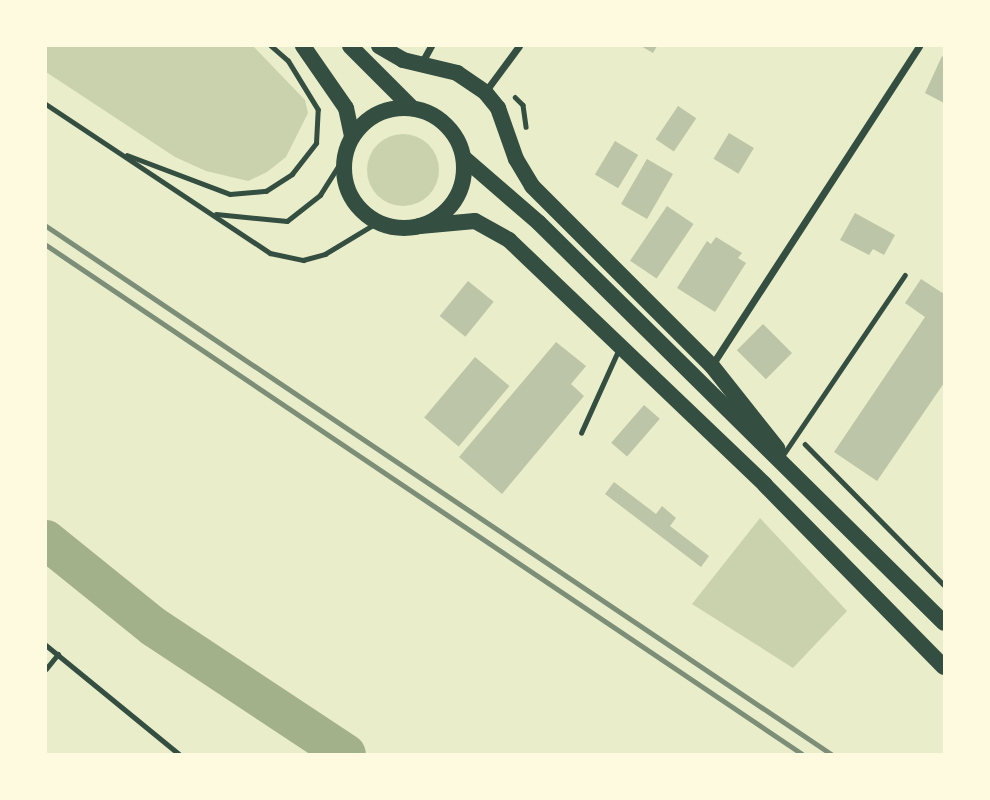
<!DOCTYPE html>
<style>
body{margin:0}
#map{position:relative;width:990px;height:800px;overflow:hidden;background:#e9edc9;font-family:"DM Sans",sans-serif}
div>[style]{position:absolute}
.green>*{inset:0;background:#cad2ad}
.round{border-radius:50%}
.river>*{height:40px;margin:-20px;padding:0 20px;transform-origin:20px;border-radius:20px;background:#a3b18a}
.building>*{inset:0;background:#bcc5a7;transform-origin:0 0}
.path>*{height:4.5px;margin:-2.25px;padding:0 2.25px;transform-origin:2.25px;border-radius:2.25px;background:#344e41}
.service>*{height:4.5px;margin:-2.25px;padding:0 2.25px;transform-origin:2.25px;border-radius:2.25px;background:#344e41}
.minor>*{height:7px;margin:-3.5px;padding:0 3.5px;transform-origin:3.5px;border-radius:3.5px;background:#344e41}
.trunk>*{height:16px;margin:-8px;padding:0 8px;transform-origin:8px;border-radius:8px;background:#344e41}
.trunk>.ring{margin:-8px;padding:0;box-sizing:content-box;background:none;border:16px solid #344e41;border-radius:50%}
.rail>*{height:5px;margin:-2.5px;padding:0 2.5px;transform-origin:2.5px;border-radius:2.5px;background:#7c8e77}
span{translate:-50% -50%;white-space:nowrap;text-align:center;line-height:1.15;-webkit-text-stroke:6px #fefae0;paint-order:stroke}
.frame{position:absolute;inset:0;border:47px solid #fefae0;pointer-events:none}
</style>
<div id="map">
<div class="green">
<i style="clip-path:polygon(46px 46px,253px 46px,305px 100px,308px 113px,286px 157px,267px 172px,248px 181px,206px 171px,175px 157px,46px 72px)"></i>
<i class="round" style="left:367px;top:134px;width:72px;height:72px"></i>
<i style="clip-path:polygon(760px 518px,847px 611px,793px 668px,692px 604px)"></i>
</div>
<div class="river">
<i style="left:46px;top:540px;width:139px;rotate:38.9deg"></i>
<i style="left:154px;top:627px;width:230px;rotate:33.5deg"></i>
</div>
<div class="building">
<i style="clip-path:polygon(641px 46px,657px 46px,653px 53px)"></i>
<i style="clip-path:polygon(942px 56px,944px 58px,944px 103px,925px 93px)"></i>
<i style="left:678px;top:106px;width:22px;height:40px;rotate:34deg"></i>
<i style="left:729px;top:133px;width:29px;height:30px;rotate:31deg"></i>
<i style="left:615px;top:141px;width:27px;height:39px;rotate:31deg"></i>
<i style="left:647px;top:159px;width:30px;height:52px;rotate:30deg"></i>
<i style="left:667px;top:206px;width:32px;height:66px;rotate:34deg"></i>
<i style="clip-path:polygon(855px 213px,895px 235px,884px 255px,873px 249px,869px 255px,840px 240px)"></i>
<i style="clip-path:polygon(716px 237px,742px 253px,738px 258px,746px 263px,715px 312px,677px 288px,707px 241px,711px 244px)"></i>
<i style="clip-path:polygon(921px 279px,944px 294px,944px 383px,877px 481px,834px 452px,925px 317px,905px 303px)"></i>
<i style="left:468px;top:281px;width:33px;height:45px;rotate:39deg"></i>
<i style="left:763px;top:324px;width:41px;height:37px;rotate:45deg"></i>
<i style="clip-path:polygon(556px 342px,586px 366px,571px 384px,584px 396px,502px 494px,459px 457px)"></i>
<i style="left:475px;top:357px;width:45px;height:79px;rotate:40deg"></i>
<i style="left:644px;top:405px;width:21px;height:50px;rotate:41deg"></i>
<i style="clip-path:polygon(614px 482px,656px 514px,662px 506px,676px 518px,670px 526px,709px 556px,701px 567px,605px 494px)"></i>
</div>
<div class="path">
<i style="left:515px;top:97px;width:11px;rotate:45deg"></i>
<i style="left:523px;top:105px;width:22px;rotate:82deg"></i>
<i style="left:805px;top:444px;width:198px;rotate:45.4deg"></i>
</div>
<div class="service">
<i style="left:46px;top:104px;width:269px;rotate:33.6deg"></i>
<i style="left:270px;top:253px;width:34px;rotate:12deg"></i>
<i style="left:303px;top:260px;width:23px;rotate:-15deg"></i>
<i style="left:325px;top:254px;width:62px;rotate:-31.1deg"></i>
<i style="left:127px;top:155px;width:110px;rotate:20.7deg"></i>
<i style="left:230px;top:194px;width:36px;rotate:-5deg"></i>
<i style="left:266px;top:191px;width:31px;rotate:-33deg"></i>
<i style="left:292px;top:174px;width:39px;rotate:-52deg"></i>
<i style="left:316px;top:143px;width:33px;rotate:-87deg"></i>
<i style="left:318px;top:110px;width:57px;rotate:-121.5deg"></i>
<i style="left:288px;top:61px;width:23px;rotate:-139deg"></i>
<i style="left:216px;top:214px;width:71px;rotate:5.6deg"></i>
<i style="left:287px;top:221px;width:42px;rotate:-38.2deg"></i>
<i style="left:320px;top:195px;width:45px;rotate:-57.7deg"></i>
<i style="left:581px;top:433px;width:90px;rotate:-65.7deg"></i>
<i style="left:783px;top:455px;width:217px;rotate:-55.9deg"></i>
<i style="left:46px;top:645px;width:172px;rotate:39.3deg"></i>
<i style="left:46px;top:669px;width:19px;rotate:-51deg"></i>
</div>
<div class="minor">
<i style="left:421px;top:64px;width:21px;rotate:-61deg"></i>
<i style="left:485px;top:92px;width:57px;rotate:-53.5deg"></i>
<i style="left:712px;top:365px;width:380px;rotate:-57deg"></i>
</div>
<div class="trunk">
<i style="left:303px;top:46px;width:75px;rotate:55.3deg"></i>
<i style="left:346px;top:108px;width:29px;rotate:78deg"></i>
<i style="left:350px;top:46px;width:88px;rotate:45deg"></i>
<i style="left:379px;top:46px;width:28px;rotate:30deg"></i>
<i style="left:403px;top:60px;width:56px;rotate:13.5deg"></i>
<i style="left:457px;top:73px;width:34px;rotate:34deg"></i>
<i style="left:485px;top:92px;width:21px;rotate:51deg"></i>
<i style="left:498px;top:108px;width:54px;rotate:70.6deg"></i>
<i style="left:516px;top:159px;width:31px;rotate:59deg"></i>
<i style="left:532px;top:186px;width:255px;rotate:45deg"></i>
<i style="left:712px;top:366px;width:105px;rotate:51.6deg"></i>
<i class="ring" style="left:344px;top:108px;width:104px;height:104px"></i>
<i style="left:464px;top:158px;width:99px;rotate:40.9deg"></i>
<i style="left:539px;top:223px;width:569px;rotate:44.64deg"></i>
<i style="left:420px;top:226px;width:55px;rotate:-5.2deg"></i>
<i style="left:475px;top:221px;width:39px;rotate:29deg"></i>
<i style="left:509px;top:240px;width:354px;rotate:43.7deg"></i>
<i style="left:765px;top:485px;width:255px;rotate:45.5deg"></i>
</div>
<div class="rail">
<i style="left:46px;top:226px;width:946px;rotate:33.93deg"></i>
<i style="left:46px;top:245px;width:911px;rotate:33.95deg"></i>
</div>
<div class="frame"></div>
</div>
